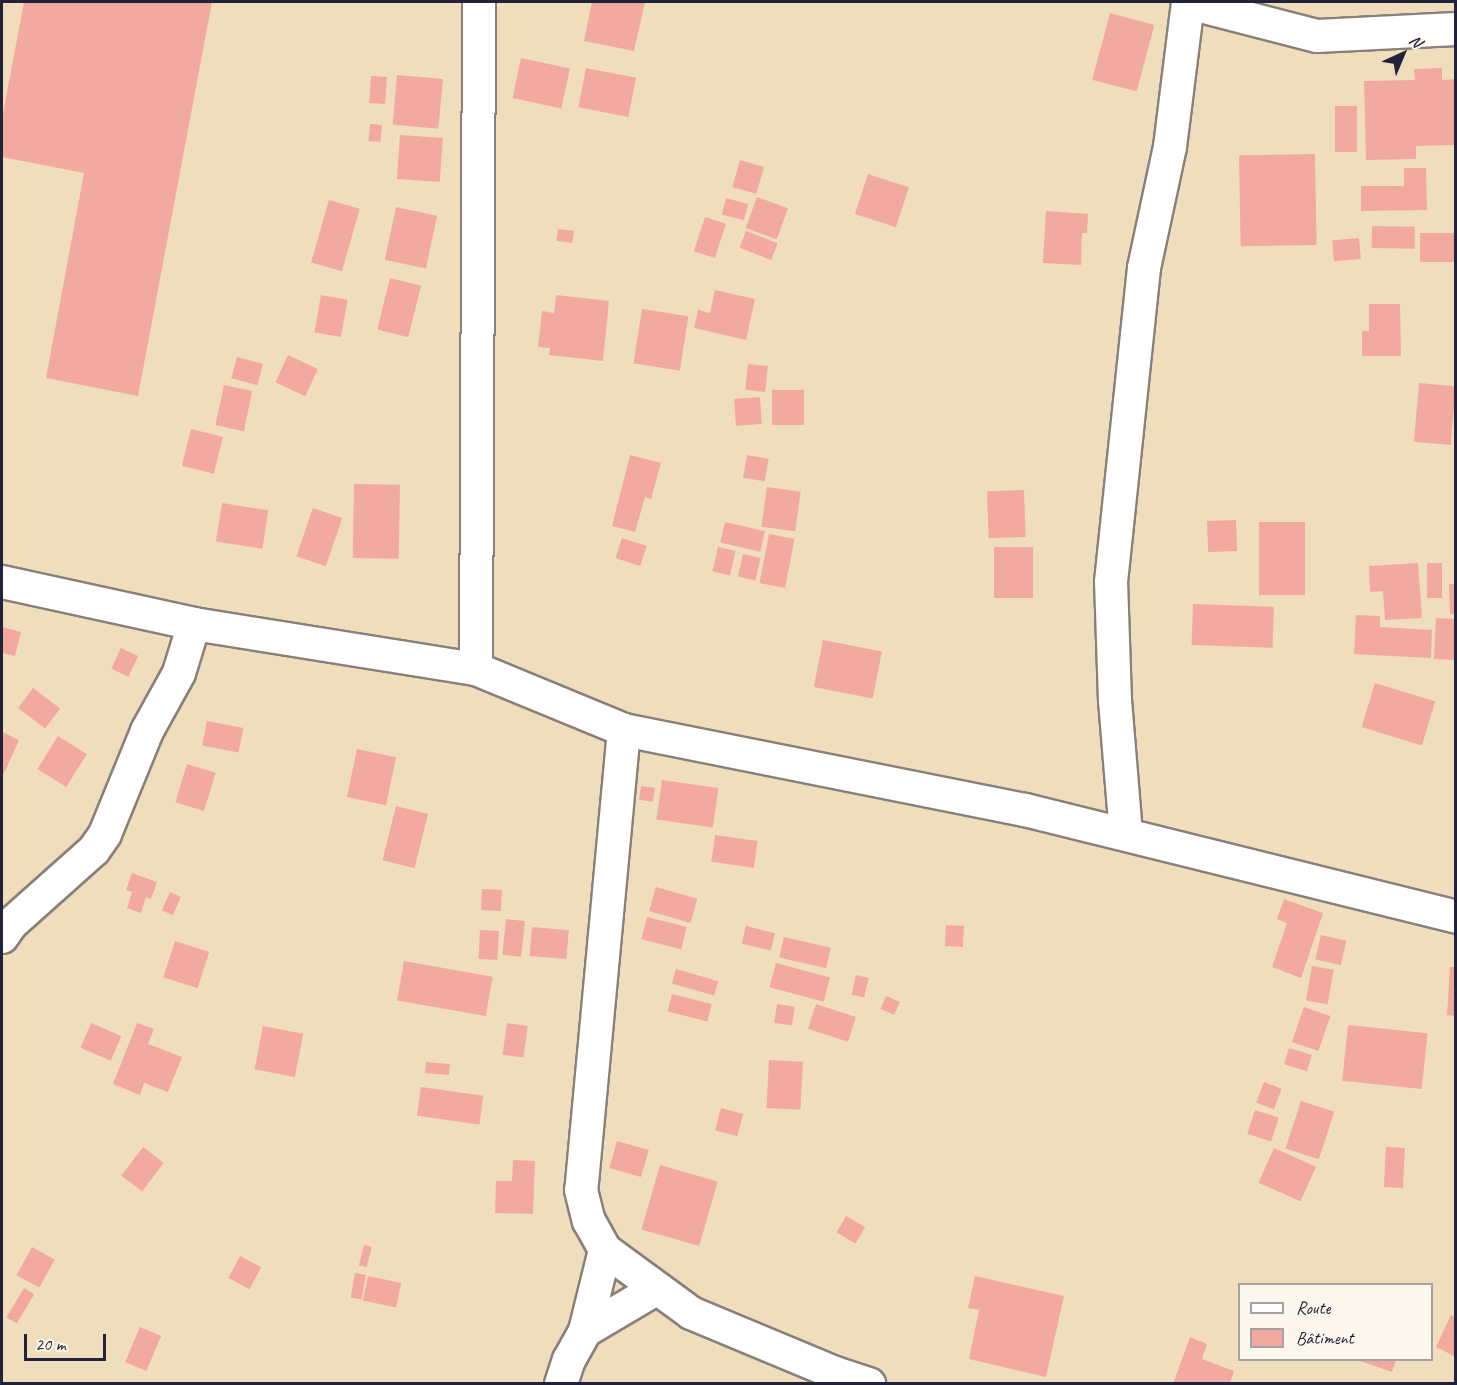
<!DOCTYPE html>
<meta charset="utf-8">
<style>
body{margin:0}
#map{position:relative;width:1457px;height:1385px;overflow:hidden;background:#f0ddbb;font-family:Caveat,sans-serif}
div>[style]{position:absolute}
.building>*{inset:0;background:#f2aaa0;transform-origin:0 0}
.roads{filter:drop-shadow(2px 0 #89807b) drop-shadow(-2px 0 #89807b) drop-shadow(0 2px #89807b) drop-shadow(0 -2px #89807b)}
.minor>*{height:32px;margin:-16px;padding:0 16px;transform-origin:16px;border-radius:16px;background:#fff}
span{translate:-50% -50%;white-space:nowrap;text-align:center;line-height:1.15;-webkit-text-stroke:6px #fbf7ec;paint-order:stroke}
.frame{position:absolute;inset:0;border:3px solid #22223b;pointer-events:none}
.legend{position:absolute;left:1238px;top:1283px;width:195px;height:78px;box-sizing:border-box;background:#fbf7ec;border:2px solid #a4a2a5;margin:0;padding:8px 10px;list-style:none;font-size:18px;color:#22223b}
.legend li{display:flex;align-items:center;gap:12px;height:30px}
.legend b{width:30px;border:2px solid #a4a2a5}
.north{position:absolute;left:1373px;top:24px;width:60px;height:60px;-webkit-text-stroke:4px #fbf7ec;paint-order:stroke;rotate:44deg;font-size:16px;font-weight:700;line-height:24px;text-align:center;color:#22223b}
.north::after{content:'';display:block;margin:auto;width:21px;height:27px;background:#22223b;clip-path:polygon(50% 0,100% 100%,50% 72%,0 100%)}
.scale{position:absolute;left:24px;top:1334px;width:82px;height:27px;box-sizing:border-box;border:3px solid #22223b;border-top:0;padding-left:8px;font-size:18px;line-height:21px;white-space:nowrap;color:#22223b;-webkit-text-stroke:4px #fbf7ec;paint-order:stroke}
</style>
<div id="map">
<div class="building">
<i style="clip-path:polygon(24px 2px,212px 2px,138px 396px,46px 378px,84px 173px,2px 157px,2px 119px)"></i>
<i style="clip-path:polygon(592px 2px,645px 2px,634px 51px,584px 41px)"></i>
<i style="left:1110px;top:13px;width:46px;height:69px;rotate:15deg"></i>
<i style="left:521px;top:58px;width:50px;height:41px;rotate:12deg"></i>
<i style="left:586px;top:68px;width:51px;height:40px;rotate:11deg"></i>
<i style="clip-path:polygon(1442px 68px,1442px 80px,1456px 79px,1456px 145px,1416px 146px,1416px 159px,1366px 160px,1364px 81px,1415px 80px,1414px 69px)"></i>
<i style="left:397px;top:75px;width:46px;height:50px;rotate:5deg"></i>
<i style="left:371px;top:76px;width:16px;height:27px;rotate:4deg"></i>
<i style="left:1335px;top:106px;width:22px;height:46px"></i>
<i style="left:370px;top:124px;width:12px;height:17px;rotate:5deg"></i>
<i style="left:400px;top:135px;width:43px;height:44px;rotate:4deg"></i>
<i style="left:1315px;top:154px;width:91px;height:76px;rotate:89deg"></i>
<i style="left:740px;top:160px;width:25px;height:28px;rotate:16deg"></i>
<i style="clip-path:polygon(1404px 168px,1426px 168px,1427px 210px,1361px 211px,1361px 186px,1404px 186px)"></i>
<i style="left:868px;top:174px;width:43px;height:42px;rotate:18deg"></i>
<i style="left:757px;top:197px;width:33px;height:33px;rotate:20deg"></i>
<i style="left:726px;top:198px;width:23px;height:17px;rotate:15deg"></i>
<i style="left:329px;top:200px;width:32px;height:65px;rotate:16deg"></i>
<i style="left:396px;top:207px;width:42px;height:54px;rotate:12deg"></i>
<i style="clip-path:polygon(1046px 211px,1088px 214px,1087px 233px,1082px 233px,1081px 265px,1043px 263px)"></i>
<i style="left:705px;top:217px;width:22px;height:36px;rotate:18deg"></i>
<i style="left:1372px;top:226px;width:43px;height:22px;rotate:1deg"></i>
<i style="left:558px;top:229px;width:16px;height:12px;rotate:7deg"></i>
<i style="left:746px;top:231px;width:34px;height:18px;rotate:21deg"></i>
<i style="left:1456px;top:233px;width:29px;height:36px;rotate:90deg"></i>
<i style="left:1359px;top:238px;width:21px;height:27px;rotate:85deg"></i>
<i style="left:390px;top:278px;width:32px;height:53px;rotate:14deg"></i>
<i style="clip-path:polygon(715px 290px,755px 299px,746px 340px,694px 328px,698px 310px,710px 313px)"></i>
<i style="left:321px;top:295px;width:27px;height:38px;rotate:10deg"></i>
<i style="clip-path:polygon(556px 295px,609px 301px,603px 361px,549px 355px,550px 348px,538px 347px,542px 311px,554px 313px)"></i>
<i style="clip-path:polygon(1369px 304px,1400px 304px,1401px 356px,1362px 356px,1362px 331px,1369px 331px)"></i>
<i style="left:642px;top:309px;width:47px;height:55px;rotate:9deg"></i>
<i style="left:288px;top:355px;width:33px;height:30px;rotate:25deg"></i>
<i style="left:237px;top:357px;width:27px;height:22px;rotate:15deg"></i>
<i style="left:748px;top:364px;width:20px;height:26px;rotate:6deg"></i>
<i style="left:1419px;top:383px;width:37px;height:59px;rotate:5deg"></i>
<i style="left:224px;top:385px;width:29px;height:41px;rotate:12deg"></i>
<i style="left:772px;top:390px;width:32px;height:35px"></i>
<i style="left:760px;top:397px;width:27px;height:26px;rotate:86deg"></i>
<i style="left:191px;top:429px;width:33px;height:38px;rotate:14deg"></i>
<i style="clip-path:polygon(630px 455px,661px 463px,651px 499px,645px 497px,635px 532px,612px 526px)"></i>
<i style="left:747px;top:455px;width:22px;height:23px;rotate:10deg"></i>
<i style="left:354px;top:484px;width:46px;height:74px;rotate:1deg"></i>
<i style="left:767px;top:487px;width:34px;height:40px;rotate:8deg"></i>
<i style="left:1024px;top:490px;width:47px;height:37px;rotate:88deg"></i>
<i style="left:222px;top:503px;width:47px;height:39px;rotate:9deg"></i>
<i style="left:313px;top:508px;width:31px;height:51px;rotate:19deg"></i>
<i style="left:1236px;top:520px;width:31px;height:29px;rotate:88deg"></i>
<i style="left:725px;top:522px;width:41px;height:21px;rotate:13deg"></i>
<i style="left:1259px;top:522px;width:46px;height:73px"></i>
<i style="left:769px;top:534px;width:26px;height:50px;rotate:11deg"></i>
<i style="left:622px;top:538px;width:26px;height:21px;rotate:18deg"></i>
<i style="left:718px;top:547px;width:18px;height:25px;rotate:13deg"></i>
<i style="left:994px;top:547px;width:39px;height:51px"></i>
<i style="left:743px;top:554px;width:18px;height:23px;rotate:13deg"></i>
<i style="clip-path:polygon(1418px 563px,1422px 618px,1385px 620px,1383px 591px,1370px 592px,1369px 566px)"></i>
<i style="left:1427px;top:563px;width:15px;height:35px"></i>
<i style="clip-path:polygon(1449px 584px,1456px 584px,1456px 614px,1450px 614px)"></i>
<i style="left:1193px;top:604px;width:81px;height:41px;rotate:2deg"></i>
<i style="clip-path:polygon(1356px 615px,1380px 616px,1380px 627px,1432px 630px,1431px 658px,1354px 654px)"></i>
<i style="left:1436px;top:618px;width:20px;height:41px;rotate:3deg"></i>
<i style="clip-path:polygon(2px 627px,21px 632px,15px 656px,2px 653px)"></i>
<i style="left:823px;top:640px;width:60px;height:48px;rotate:11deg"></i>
<i style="left:121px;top:648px;width:19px;height:23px;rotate:25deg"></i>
<i style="left:1375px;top:683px;width:63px;height:46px;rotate:17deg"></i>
<i style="left:33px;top:688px;width:34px;height:25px;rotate:37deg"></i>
<i style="left:207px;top:721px;width:37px;height:25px;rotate:11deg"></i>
<i style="clip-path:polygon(2px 732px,19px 740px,2px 778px)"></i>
<i style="left:58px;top:736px;width:34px;height:39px;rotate:32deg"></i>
<i style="left:357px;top:749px;width:40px;height:49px;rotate:12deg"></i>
<i style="left:187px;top:764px;width:30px;height:40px;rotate:17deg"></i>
<i style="left:662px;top:780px;width:57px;height:40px;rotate:8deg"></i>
<i style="left:641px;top:786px;width:14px;height:14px;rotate:8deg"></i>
<i style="left:396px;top:806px;width:33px;height:56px;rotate:14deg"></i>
<i style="left:715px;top:835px;width:43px;height:27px;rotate:8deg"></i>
<i style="clip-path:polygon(132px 873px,157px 882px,151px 899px,146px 897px,141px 913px,127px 908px,132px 892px,126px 890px)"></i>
<i style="left:656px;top:887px;width:43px;height:25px;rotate:16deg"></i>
<i style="left:482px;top:889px;width:20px;height:21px;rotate:3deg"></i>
<i style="left:170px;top:892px;width:12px;height:20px;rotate:24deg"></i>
<i style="clip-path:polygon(1284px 899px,1323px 913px,1301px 978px,1272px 967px,1287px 923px,1277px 919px)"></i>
<i style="left:647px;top:917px;width:41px;height:23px;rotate:14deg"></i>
<i style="left:506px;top:919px;width:19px;height:36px;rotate:6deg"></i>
<i style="left:946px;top:925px;width:18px;height:21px;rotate:3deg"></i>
<i style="left:746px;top:926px;width:30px;height:18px;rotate:14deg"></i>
<i style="left:532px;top:927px;width:37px;height:29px;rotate:5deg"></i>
<i style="left:480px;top:930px;width:19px;height:29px;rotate:3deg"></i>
<i style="left:1321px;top:935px;width:26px;height:25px;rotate:13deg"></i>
<i style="left:784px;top:937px;width:48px;height:21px;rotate:13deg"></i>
<i style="left:175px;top:941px;width:36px;height:38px;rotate:18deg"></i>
<i style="left:404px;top:961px;width:90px;height:40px;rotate:10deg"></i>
<i style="left:776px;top:963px;width:56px;height:25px;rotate:15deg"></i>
<i style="left:1312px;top:966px;width:22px;height:35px;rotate:10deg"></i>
<i style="clip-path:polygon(1450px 967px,1456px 967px,1456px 1016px,1447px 1015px)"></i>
<i style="left:676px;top:969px;width:44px;height:15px;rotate:16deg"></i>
<i style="left:856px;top:975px;width:13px;height:20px;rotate:13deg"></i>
<i style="left:672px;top:994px;width:41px;height:18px;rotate:14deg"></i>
<i style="left:886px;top:996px;width:15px;height:14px;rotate:23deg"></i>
<i style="left:777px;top:1004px;width:18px;height:19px;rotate:9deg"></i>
<i style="left:816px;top:1004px;width:42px;height:26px;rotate:18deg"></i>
<i style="left:1304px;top:1007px;width:28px;height:37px;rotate:19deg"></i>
<i style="left:91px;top:1023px;width:33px;height:27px;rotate:23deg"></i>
<i style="clip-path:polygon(137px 1023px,154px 1029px,148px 1044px,182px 1057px,168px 1092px,144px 1083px,140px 1095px,113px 1084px)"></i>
<i style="left:507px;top:1023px;width:21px;height:32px;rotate:8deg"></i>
<i style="left:1348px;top:1025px;width:80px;height:56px;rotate:6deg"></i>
<i style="left:263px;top:1026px;width:41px;height:44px;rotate:11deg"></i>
<i style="left:1289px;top:1048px;width:24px;height:17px;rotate:17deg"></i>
<i style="left:769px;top:1060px;width:34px;height:48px;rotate:3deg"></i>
<i style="left:426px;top:1062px;width:24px;height:11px;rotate:5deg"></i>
<i style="left:1264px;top:1082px;width:19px;height:22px;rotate:21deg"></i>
<i style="left:421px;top:1087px;width:63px;height:29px;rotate:8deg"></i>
<i style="left:1301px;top:1101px;width:35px;height:50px;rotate:18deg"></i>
<i style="left:721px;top:1108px;width:23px;height:23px;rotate:15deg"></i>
<i style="left:1255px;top:1110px;width:25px;height:25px;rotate:18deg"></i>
<i style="left:617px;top:1141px;width:33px;height:28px;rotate:16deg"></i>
<i style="left:143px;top:1147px;width:26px;height:36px;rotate:37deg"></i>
<i style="left:1386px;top:1147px;width:19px;height:40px;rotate:3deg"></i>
<i style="left:1274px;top:1148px;width:46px;height:38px;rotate:24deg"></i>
<i style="clip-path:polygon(513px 1160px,535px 1161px,533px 1214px,495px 1213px,496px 1181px,512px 1181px)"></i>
<i style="left:660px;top:1165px;width:60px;height:67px;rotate:16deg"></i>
<i style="left:846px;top:1216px;width:22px;height:19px;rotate:30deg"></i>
<i style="left:364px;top:1245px;width:8px;height:21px;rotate:14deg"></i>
<i style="left:32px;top:1247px;width:26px;height:32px;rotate:29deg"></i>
<i style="left:240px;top:1256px;width:24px;height:25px;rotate:28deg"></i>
<i style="left:355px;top:1273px;width:11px;height:25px;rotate:10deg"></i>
<i style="left:368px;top:1276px;width:34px;height:25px;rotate:12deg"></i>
<i style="clip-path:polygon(975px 1276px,1064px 1296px,1046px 1377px,969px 1359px,979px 1310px,968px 1308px)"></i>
<i style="left:24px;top:1288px;width:12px;height:34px;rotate:31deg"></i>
<i style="clip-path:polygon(1451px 1315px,1456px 1318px,1456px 1357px,1436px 1347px)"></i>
<i style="left:140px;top:1327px;width:23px;height:38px;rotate:23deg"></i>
<i style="clip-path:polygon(1190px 1337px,1207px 1344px,1202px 1359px,1234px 1371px,1230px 1384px,1173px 1384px)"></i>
<i style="clip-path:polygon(1357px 1360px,1396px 1360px,1392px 1372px)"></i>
</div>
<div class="roads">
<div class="minor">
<i style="left:1189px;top:3px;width:132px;rotate:14.5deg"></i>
<i style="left:1317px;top:36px;width:139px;rotate:-2.9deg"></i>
<i style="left:2px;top:582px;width:197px;rotate:12.3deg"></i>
<i style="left:194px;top:624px;width:286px;rotate:9.1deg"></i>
<i style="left:476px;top:669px;width:160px;rotate:22.4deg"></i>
<i style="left:624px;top:730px;width:409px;rotate:11.3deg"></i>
<i style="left:1025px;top:810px;width:444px;rotate:13.9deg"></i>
<i style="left:476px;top:669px;width:667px;rotate:-89.74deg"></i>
<i style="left:624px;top:730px;width:462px;rotate:95.3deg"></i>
<i style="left:581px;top:1190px;width:32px;rotate:76deg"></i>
<i style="left:589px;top:1221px;width:33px;rotate:61deg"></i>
<i style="left:605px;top:1250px;width:107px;rotate:36.2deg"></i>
<i style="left:691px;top:1313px;width:156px;rotate:22.6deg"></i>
<i style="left:835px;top:1373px;width:36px;rotate:18deg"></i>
<i style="left:1126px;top:834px;width:133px;rotate:-94.7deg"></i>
<i style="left:1115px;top:701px;width:119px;rotate:-91.9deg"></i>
<i style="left:1111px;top:582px;width:316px;rotate:-84deg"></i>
<i style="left:1144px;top:268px;width:124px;rotate:-77.9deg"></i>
<i style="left:1170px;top:147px;width:146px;rotate:-82.9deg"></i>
<i style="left:2px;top:937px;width:16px;rotate:-55deg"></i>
<i style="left:11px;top:924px;width:111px;rotate:-41.7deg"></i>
<i style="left:94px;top:850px;width:19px;rotate:-55deg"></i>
<i style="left:105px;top:834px;width:111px;rotate:-67.8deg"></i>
<i style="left:147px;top:731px;width:66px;rotate:-61.1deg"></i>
<i style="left:179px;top:673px;width:51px;rotate:-73deg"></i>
<i style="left:585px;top:1331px;width:83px;rotate:-76.1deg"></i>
<i style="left:561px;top:1384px;width:25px;rotate:-72deg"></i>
<i style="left:569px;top:1360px;width:33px;rotate:-61deg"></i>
<i style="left:585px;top:1331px;width:82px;rotate:-30.6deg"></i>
</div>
</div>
<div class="frame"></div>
<ul class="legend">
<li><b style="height:8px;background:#fff"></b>Route</li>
<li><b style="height:16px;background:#f2aaa0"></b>Bâtiment</li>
</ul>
<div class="north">N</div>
<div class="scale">20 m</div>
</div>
